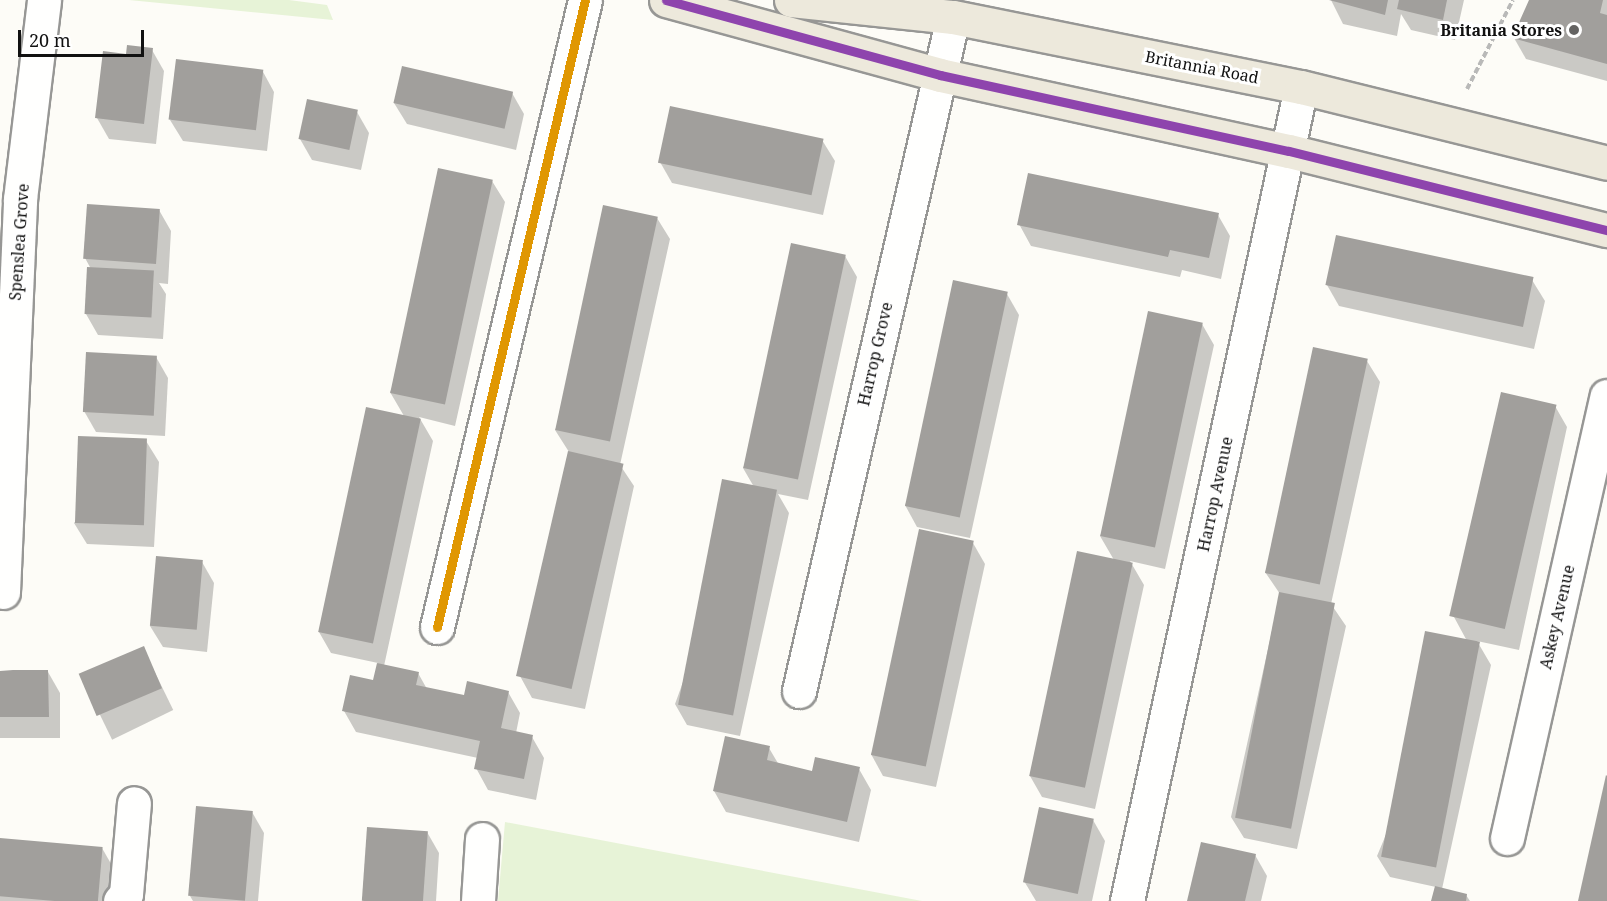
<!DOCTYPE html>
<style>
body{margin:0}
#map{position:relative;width:1607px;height:901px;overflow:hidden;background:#fdfcf7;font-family:"Noto Serif",serif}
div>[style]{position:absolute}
.green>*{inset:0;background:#e7f3d7}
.shadow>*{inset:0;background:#0003;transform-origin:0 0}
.building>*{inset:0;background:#a19f9c;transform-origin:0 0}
.path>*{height:4px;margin-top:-2px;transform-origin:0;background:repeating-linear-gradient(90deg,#b9b9b8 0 6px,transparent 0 9px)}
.roads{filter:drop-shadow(2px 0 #979795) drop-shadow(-2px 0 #979795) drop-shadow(0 2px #979795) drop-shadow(0 -2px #979795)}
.minor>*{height:33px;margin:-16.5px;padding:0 16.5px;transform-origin:16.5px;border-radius:16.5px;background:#fffffe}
.major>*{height:33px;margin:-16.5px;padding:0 16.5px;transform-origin:16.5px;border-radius:16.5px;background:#ede9dc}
.bus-1>*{height:9px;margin:-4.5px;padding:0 4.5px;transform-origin:4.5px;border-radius:4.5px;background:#8e44ad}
.bus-2>*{height:9px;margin:-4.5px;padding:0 4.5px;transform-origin:4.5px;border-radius:4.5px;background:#e09702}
.dots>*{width:16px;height:16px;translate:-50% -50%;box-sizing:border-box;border:3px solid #fff;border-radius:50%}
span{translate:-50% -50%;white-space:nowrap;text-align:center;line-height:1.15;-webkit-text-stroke:6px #fff;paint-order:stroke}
.poi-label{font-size:16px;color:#111;font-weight:700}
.right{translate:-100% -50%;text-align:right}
.street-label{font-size:16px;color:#111}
.scale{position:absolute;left:18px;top:30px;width:126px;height:27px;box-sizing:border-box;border:3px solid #111;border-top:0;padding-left:8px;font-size:18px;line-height:21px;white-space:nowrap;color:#111;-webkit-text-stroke:4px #fff;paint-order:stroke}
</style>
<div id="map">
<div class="green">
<i style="clip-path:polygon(129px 0,289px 0,327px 5px,333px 20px)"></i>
<i style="clip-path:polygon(505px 822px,922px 901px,498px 901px)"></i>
</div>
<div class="shadow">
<i style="clip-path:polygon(1331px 0,1464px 0,1455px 40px,1411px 30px,1401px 14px,1397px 36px,1343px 24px)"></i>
<i style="clip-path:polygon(1530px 0,1607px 0,1607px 81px,1526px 59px,1514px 38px)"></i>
<i style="clip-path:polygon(152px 50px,164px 71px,156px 144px,109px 139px,97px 118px,128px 55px)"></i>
<i style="clip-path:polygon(262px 70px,274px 92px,267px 151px,183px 141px,170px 120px)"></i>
<i style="clip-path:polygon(512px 93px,524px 114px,516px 150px,407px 124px,394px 103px)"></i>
<i style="clip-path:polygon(357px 112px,369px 133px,361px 170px,312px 160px,300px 139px)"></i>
<i style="clip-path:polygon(822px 140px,835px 161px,823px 215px,672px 183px,660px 162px)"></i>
<i style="clip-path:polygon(492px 181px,505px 202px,455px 426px,419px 417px,433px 441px,384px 666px,418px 673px,427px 689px,465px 697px,508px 692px,520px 713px,516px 733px,532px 737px,544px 758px,536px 800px,488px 790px,476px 768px,478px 758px,356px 732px,344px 711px,374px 682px,378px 663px,331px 653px,319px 632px,404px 416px,390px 392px)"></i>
<i style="clip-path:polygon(159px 210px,171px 231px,168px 284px,159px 283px,166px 294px,163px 339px,98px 335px,86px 314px,91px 269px,85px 258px)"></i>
<i style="clip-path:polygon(1218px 215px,1230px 236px,1221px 279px,1182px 270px,1180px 277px,1031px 246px,1019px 224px)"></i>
<i style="clip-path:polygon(657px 218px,670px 239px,620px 465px,634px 486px,585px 709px,532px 698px,520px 676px,569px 452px,555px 430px)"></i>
<i style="clip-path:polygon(845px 256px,857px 277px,808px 500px,778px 494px,789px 513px,740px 736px,687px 725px,675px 704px,754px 487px,743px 468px)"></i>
<i style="clip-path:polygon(1532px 280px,1545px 301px,1534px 349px,1339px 306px,1327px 285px)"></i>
<i style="clip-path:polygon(1007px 294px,1019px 315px,970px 538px,917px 527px,905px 505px)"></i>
<i style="clip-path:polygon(1202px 324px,1214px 345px,1165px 569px,1130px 561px,1144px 585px,1095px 809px,1042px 797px,1030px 776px,1114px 560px,1100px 536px)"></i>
<i style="clip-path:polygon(156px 357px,168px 378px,165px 436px,96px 432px,84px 411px)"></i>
<i style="clip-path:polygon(1367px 361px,1380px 382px,1331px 604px,1346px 626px,1297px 849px,1244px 838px,1231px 817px,1280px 594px,1265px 572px)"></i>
<i style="clip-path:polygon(1555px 406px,1567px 427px,1519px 650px,1477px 641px,1491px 665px,1442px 889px,1466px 895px,1470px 901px,1433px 901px,1436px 887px,1390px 877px,1377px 856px,1467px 641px,1454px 617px)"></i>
<i style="clip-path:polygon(146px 441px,159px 462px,154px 547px,87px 544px,74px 523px)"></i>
<i style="clip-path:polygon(973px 543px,985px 564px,936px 787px,883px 776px,871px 754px)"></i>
<i style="clip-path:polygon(202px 562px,214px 583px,207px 652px,163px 647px,150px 626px)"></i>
<i style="left:143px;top:648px;width:69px;height:68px;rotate:64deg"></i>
<i style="clip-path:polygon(0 672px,48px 672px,60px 693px,60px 738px,0 738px)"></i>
<i style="clip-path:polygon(769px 748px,779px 765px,813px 773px,859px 769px,871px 790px,859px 842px,726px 812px,714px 791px)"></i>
<i style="clip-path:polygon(252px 812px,264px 833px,258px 901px,193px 901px,190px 896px)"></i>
<i style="clip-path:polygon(1093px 820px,1105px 841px,1092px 901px,1036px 901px,1024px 881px)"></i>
<i style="clip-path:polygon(427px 832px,439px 853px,436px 901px,363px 901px)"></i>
<i style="clip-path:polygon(0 839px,102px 848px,114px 869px,112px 901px,0 901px)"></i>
<i style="clip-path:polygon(1255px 855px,1267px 876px,1261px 901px,1189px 901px)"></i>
</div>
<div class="building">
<i style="clip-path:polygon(1329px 0,1388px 0,1385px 15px)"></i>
<i style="clip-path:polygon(1399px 0,1447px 0,1443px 20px,1397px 9px)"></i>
<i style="clip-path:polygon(1529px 0,1603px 0,1600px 13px,1607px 15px,1607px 64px,1512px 38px)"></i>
<i style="clip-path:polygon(127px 45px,153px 48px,144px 124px,95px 118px,103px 51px,126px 54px)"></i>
<i style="left:176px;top:59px;width:88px;height:61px;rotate:7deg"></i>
<i style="left:402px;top:66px;width:114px;height:38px;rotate:13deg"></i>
<i style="left:307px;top:99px;width:52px;height:41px;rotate:12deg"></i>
<i style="left:670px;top:106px;width:157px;height:58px;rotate:12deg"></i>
<i style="left:438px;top:168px;width:56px;height:230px;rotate:12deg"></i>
<i style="clip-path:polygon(1028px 173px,1219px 213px,1209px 258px,1170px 250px,1168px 257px,1017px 225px)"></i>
<i style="left:87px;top:204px;width:73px;height:55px;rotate:4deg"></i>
<i style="left:603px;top:205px;width:56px;height:230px;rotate:12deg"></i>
<i style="left:1336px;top:235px;width:202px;height:51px;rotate:12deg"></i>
<i style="left:791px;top:243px;width:56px;height:230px;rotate:12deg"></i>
<i style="left:87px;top:267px;width:67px;height:47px;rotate:3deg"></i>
<i style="left:953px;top:280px;width:56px;height:231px;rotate:12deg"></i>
<i style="left:1148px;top:311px;width:56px;height:230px;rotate:12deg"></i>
<i style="left:1313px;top:347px;width:56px;height:231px;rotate:12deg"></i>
<i style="left:86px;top:352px;width:71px;height:60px;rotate:3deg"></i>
<i style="left:1501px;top:392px;width:57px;height:230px;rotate:13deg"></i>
<i style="left:366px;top:407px;width:56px;height:230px;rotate:12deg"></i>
<i style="left:78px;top:436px;width:69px;height:87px;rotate:2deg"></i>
<i style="left:568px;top:451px;width:57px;height:231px;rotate:13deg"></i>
<i style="left:722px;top:479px;width:56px;height:230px;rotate:11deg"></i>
<i style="left:919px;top:529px;width:56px;height:231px;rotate:12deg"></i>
<i style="left:1077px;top:551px;width:57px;height:230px;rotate:12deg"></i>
<i style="left:156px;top:556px;width:47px;height:70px;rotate:5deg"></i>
<i style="left:1279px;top:592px;width:57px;height:230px;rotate:11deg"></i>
<i style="left:1425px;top:631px;width:56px;height:230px;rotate:11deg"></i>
<i style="left:144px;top:646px;width:46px;height:71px;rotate:67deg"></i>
<i style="clip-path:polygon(377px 663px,419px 672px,416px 685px,464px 695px,467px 681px,509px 691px,501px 728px,533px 735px,524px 779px,474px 769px,480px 741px,342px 711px,350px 675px,373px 680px)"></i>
<i style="clip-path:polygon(13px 670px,48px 670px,49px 717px,0 717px,0 671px)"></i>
<i style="clip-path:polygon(725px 736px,770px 746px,767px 760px,812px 771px,815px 757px,860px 767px,847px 822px,713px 791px)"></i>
<i style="clip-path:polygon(1607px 776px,1607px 901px,1578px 901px,1606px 775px)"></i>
<i style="left:196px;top:806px;width:57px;height:90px;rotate:5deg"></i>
<i style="left:1039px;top:807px;width:56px;height:77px;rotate:12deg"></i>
<i style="left:367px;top:827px;width:61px;height:74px;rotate:4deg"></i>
<i style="left:0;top:838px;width:103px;height:58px;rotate:5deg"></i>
<i style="clip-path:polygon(1201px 842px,1256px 854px,1245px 901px,1187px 901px)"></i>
<i style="clip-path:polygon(1435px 886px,1467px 894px,1466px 901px,1431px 901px)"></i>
</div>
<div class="path">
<i style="left:1467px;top:89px;width:100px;rotate:-62.7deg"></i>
</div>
<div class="roads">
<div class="minor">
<i style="left:3px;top:592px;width:393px;rotate:-87.5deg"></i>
<i style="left:20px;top:199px;width:200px;rotate:-83.1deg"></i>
<i style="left:437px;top:627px;width:644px;rotate:-76.72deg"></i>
<i style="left:799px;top:691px;width:691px;rotate:-77.13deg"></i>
<i style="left:1507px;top:838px;width:453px;rotate:-77.3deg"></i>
<i style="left:120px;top:901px;width:9px;rotate:-49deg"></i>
<i style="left:126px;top:894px;width:91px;rotate:-85deg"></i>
<i style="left:478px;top:901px;width:62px;rotate:-86.3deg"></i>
<i style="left:1127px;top:901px;width:832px;rotate:-77.93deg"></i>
</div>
<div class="major">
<i style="left:666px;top:0;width:284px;rotate:15.3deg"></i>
<i style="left:940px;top:75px;width:357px;rotate:12.3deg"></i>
<i style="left:1289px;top:151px;width:328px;rotate:14deg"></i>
<i style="left:791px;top:0;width:163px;rotate:6deg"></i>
<i style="left:953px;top:17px;width:355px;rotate:11.4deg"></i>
<i style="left:1301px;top:87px;width:315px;rotate:13.9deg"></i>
</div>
</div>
<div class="bus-1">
<i style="left:666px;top:0;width:284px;rotate:15.3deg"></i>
<i style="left:940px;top:75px;width:357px;rotate:12.3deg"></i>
<i style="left:1289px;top:151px;width:328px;rotate:14deg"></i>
</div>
<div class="bus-2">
<i style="left:437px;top:627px;width:644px;rotate:-76.72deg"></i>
</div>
<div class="dots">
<i style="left:1574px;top:30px;background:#646362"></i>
</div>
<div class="poi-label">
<span class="right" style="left:1562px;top:30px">Britania Stores</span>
</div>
<div class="street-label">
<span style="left:1202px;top:67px;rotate:11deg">Britannia Road</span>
<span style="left:19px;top:242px;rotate:-86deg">Spenslea Grove</span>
<span style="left:875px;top:354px;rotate:-77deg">Harrop Grove</span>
<span style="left:1215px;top:494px;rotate:-78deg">Harrop Avenue</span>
<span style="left:1557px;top:617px;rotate:-77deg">Askey Avenue</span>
</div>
<div class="scale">20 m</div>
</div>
